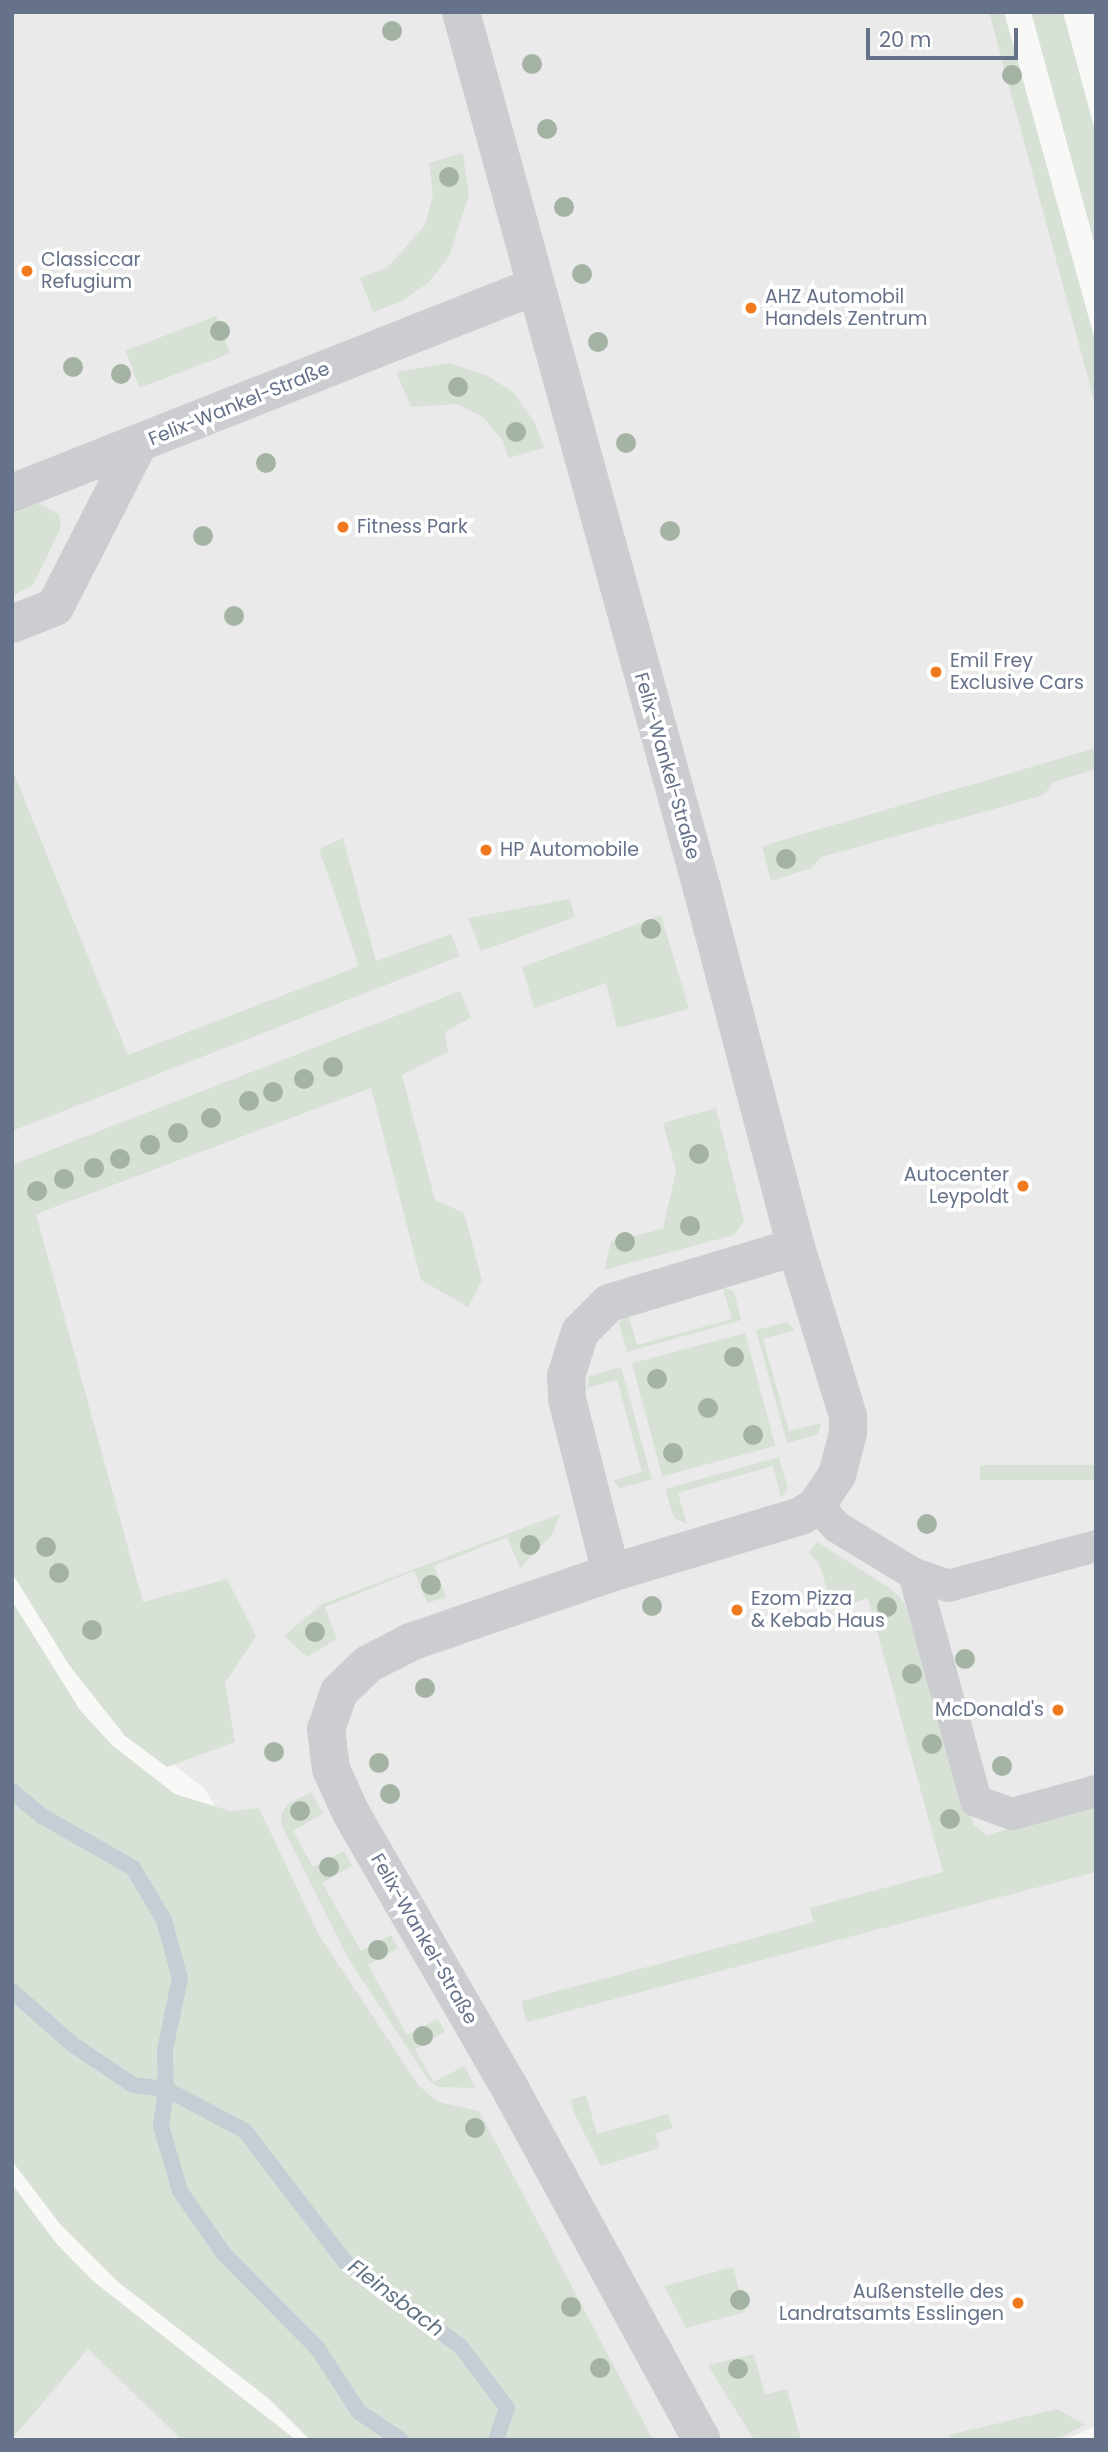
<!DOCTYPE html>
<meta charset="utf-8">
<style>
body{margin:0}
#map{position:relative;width:1108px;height:2452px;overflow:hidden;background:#f8f9f6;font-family:Poppins,sans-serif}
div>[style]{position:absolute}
.built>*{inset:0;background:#e9eae9}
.green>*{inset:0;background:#d8e1d6;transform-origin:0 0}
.stream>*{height:16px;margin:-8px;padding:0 8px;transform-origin:8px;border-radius:8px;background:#c6ced5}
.lane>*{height:32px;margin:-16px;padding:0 16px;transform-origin:16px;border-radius:16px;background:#cbcdd1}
.street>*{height:38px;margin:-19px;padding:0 19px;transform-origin:19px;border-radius:19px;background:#cbcdd1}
.trees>*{width:20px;height:20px;margin:-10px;border-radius:50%;background:#a5b3a4}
.dots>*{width:19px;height:19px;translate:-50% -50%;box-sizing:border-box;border:4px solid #fff;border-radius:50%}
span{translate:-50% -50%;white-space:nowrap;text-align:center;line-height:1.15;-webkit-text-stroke:7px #fff;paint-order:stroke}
.poi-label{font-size:19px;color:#657289}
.left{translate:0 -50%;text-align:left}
.right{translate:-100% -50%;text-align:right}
.street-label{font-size:19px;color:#657289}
.water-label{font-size:21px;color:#617484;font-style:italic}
.frame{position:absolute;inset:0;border:14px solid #657289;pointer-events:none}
.scale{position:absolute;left:866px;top:28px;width:152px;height:32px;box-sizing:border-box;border:4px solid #657289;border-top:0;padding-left:9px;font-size:21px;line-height:24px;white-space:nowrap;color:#657289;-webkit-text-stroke:5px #fff;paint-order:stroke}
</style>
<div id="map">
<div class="built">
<i style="clip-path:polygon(12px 12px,1004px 12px,1096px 344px,1096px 2426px,1064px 2440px,615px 2440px,560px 2363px,204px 1788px,129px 1730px,12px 1561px)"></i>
<i style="clip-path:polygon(12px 2200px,234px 2440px,12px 2440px)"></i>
</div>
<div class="green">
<i style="clip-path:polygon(989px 12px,1004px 12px,1096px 344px,1095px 404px)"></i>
<i style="clip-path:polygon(1031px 12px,1063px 12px,1096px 134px,1096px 249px)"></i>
<i style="clip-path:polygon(463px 153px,469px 195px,449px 257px,429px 282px,402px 301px,373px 312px,360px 278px,388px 267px,425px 225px,433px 195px,429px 163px)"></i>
<i style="left:216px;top:316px;width:40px;height:97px;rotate:69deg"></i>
<i style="clip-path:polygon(449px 363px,488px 376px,513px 392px,535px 423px,544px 448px,508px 458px,503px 441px,483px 417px,457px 404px,411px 407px,396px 372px)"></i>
<i style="clip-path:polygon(39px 503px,59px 515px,61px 527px,33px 585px,12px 596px,12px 514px)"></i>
<i style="clip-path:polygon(1096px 748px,1096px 769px,1053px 782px,1044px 795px,821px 857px,811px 868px,771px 881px,762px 846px)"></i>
<i style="clip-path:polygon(12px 769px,128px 1055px,359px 966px,319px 849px,343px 838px,376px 961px,451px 934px,460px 956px,12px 1131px)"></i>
<i style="clip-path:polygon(570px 899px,575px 917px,481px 951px,468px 918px)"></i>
<i style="clip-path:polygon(661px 915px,689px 1009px,617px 1028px,606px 983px,534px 1008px,522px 967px)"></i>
<i style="clip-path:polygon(460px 991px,471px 1017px,445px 1032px,448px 1052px,402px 1075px,435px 1200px,464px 1213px,482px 1280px,468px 1307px,421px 1280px,371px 1088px,36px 1214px,143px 1602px,227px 1579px,256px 1636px,225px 1683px,235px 1742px,167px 1767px,125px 1736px,69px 1665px,12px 1573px,12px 1165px)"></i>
<i style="clip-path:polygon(716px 1108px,744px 1221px,734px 1235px,604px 1270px,611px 1241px,663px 1229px,676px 1171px,663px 1123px)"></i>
<i style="clip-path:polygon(723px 1288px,734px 1291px,741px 1320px,627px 1352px,619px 1323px,628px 1314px,637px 1345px,732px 1319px)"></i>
<i style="clip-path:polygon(787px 1322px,795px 1330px,763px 1339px,789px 1431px,821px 1423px,818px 1434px,787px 1443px,756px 1330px)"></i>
<i style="left:745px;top:1333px;width:117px;height:117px;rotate:75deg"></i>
<i style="clip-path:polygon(621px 1367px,652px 1480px,619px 1488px,613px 1480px,642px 1472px,617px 1380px,587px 1388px,589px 1376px)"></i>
<i style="clip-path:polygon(779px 1457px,788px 1489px,781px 1497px,773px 1466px,678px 1493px,687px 1524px,674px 1518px,665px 1489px)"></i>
<i style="left:1096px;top:1465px;width:15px;height:116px;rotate:90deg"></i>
<i style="clip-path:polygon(560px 1514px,552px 1535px,520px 1568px,507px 1537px,434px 1566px,446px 1597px,427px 1603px,414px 1571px,325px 1607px,337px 1639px,307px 1657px,284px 1636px,322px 1604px)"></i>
<i style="clip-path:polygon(817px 1542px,890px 1588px,902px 1600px,914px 1623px,974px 1825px,987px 1835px,1096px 1805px,1096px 1872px,527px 2022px,521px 2001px,814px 1922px,810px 1908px,943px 1872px,868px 1598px,833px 1610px,819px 1563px,809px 1553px)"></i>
<i style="clip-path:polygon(12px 1601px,80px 1710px,112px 1745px,175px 1794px,230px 1811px,259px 1808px,319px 1935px,419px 2086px,438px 2102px,479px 2111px,653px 2440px,310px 2440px,268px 2398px,118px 2282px,60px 2224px,12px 2161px)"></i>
<i style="clip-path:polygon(311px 1792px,323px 1813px,293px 1831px,313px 1867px,344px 1851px,352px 1866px,322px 1883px,361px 1951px,391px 1935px,398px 1948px,368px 1965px,407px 2035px,438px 2019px,445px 2032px,415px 2049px,434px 2082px,464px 2066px,476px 2088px,437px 2087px,428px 2079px,349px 1960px,281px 1824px,281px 1814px,288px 1804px)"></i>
<i style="clip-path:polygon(586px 2095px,597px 2134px,668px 2114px,673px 2128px,655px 2134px,660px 2148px,601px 2166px,574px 2113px,571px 2100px)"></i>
<i style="clip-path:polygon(12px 2184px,56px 2243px,93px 2281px,296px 2440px,182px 2440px,88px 2349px,12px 2439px)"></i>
<i style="clip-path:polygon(733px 2267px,745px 2312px,686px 2328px,664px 2286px)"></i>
<i style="clip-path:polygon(754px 2354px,765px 2395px,787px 2389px,801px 2440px,754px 2440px,708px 2365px)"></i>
<i style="clip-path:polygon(1057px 2409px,1085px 2425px,1056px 2440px,950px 2440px,949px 2435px)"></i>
</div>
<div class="stream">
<i style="left:12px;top:1791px;width:39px;rotate:40deg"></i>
<i style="left:42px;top:1816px;width:105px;rotate:29.7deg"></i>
<i style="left:133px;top:1868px;width:61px;rotate:59.2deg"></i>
<i style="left:164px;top:1920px;width:60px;rotate:74.6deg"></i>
<i style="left:180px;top:1978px;width:74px;rotate:101.8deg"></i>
<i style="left:165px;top:2050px;width:39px;rotate:89deg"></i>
<i style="left:166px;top:2089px;width:89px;rotate:28deg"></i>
<i style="left:245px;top:2131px;width:165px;rotate:52.6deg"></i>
<i style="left:345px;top:2262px;width:144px;rotate:36.2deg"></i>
<i style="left:461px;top:2347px;width:76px;rotate:53deg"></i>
<i style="left:507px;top:2408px;width:34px;rotate:109deg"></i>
<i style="left:12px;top:1991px;width:80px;rotate:41.5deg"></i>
<i style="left:72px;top:2044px;width:73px;rotate:33.9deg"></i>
<i style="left:133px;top:2085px;width:33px;rotate:7deg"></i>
<i style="left:166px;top:2089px;width:37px;rotate:98deg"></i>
<i style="left:161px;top:2126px;width:68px;rotate:73.7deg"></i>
<i style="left:180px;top:2191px;width:77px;rotate:55.1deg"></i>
<i style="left:224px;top:2254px;width:134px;rotate:45.3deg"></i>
<i style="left:318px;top:2349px;width:75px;rotate:56.9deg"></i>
<i style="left:359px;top:2412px;width:50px;rotate:33.7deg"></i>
</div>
<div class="lane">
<i style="left:817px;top:1505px;width:30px;rotate:48deg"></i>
<i style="left:837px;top:1527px;width:90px;rotate:31.4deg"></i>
<i style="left:914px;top:1574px;width:36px;rotate:19deg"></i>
<i style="left:948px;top:1586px;width:153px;rotate:-15.1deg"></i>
<i style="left:914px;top:1574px;width:235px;rotate:74.7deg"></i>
<i style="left:976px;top:1801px;width:38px;rotate:20deg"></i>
<i style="left:1012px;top:1814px;width:87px;rotate:-15.3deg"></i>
</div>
<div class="street">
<i style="left:461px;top:12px;width:910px;rotate:74.63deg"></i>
<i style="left:702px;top:889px;width:370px;rotate:75.3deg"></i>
<i style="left:796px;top:1247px;width:177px;rotate:72.9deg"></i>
<i style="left:848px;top:1416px;width:17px;rotate:90deg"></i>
<i style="left:848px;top:1433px;width:43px;rotate:104.7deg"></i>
<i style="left:837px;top:1475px;width:36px;rotate:124deg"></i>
<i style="left:817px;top:1505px;width:19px;rotate:145deg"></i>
<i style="left:801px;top:1516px;width:198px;rotate:163.3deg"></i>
<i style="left:611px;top:1573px;width:212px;rotate:161deg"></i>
<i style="left:411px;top:1642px;width:48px;rotate:152.9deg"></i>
<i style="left:368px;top:1664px;width:40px;rotate:136deg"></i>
<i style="left:339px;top:1692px;width:39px;rotate:109deg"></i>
<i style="left:326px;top:1729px;width:40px;rotate:82.9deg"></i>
<i style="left:331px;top:1769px;width:48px;rotate:65.6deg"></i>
<i style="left:351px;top:1813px;width:324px;rotate:60deg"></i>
<i style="left:513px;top:2094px;width:394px;rotate:61.4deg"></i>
<i style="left:12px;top:493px;width:560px;rotate:-21.57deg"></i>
<i style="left:12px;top:624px;width:46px;rotate:-21.6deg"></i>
<i style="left:55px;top:607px;width:184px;rotate:-62.9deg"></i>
<i style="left:611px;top:1573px;width:179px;rotate:-104.2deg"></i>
<i style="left:567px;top:1399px;width:23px;rotate:-92deg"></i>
<i style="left:566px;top:1376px;width:46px;rotate:-72.3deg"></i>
<i style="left:580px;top:1332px;width:41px;rotate:-45deg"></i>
<i style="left:609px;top:1303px;width:195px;rotate:-16.7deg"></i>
</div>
<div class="trees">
<i style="left:392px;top:31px"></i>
<i style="left:532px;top:64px"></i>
<i style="left:1012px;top:75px"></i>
<i style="left:547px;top:129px"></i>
<i style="left:449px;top:177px"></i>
<i style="left:564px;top:207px"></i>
<i style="left:582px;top:274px"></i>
<i style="left:220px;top:331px"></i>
<i style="left:598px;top:342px"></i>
<i style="left:73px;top:367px"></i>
<i style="left:121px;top:374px"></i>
<i style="left:458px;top:387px"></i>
<i style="left:516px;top:432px"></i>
<i style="left:626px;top:443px"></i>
<i style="left:266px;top:463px"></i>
<i style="left:670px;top:531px"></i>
<i style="left:203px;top:536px"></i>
<i style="left:234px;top:616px"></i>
<i style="left:786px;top:859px"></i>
<i style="left:651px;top:929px"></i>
<i style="left:333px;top:1067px"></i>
<i style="left:304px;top:1079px"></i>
<i style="left:273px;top:1092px"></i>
<i style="left:249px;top:1101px"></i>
<i style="left:211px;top:1118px"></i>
<i style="left:178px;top:1133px"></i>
<i style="left:150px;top:1145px"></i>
<i style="left:699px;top:1154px"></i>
<i style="left:120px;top:1159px"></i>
<i style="left:94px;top:1168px"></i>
<i style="left:64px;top:1179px"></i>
<i style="left:37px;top:1191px"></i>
<i style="left:690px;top:1226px"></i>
<i style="left:625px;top:1242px"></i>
<i style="left:734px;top:1357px"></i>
<i style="left:657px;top:1379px"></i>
<i style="left:708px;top:1408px"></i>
<i style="left:753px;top:1435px"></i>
<i style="left:673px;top:1453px"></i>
<i style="left:927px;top:1524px"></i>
<i style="left:530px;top:1545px"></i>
<i style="left:46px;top:1547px"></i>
<i style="left:59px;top:1573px"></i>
<i style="left:431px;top:1585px"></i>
<i style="left:652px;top:1606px"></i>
<i style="left:887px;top:1607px"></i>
<i style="left:92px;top:1630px"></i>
<i style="left:315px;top:1632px"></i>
<i style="left:965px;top:1659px"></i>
<i style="left:912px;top:1674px"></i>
<i style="left:425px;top:1688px"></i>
<i style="left:932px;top:1744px"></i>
<i style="left:274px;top:1752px"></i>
<i style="left:379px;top:1763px"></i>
<i style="left:1002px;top:1766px"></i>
<i style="left:390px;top:1794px"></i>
<i style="left:300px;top:1811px"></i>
<i style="left:950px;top:1819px"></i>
<i style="left:329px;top:1867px"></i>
<i style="left:378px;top:1950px"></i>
<i style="left:423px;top:2036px"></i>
<i style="left:475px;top:2128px"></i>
<i style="left:740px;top:2300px"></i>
<i style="left:571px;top:2307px"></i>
<i style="left:600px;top:2368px"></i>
<i style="left:738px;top:2369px"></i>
</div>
<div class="dots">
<i style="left:27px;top:271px;background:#f1791d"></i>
<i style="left:751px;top:308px;background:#f1791d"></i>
<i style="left:343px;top:527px;background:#f1791d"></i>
<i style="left:936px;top:672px;background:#f1791d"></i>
<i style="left:486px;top:850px;background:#f1791d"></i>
<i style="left:1023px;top:1186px;background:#f1791d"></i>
<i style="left:737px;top:1610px;background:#f1791d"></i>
<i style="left:1058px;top:1710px;background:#f1791d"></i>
<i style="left:1018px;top:2303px;background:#f1791d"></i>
</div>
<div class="poi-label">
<span class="left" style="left:41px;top:271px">Classiccar<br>Refugium</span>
<span class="left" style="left:765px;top:308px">AHZ Automobil<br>Handels Zentrum</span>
<span class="left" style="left:357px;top:527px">Fitness Park</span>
<span class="left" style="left:950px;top:672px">Emil Frey<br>Exclusive Cars</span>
<span class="left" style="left:500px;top:850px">HP Automobile</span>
<span class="right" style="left:1009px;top:1186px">Autocenter<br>Leypoldt</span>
<span class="left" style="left:751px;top:1610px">Ezom Pizza<br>&amp; Kebab Haus</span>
<span class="right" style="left:1044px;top:1710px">McDonald's</span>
<span class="right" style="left:1004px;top:2303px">Außenstelle des<br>Landratsamts Esslingen</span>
</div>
<div class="street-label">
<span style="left:239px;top:404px;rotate:-22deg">Felix-Wankel-Straße</span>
<span style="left:667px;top:766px;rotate:74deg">Felix-Wankel-Straße</span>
<span style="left:424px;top:1939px;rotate:60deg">Felix-Wankel-Straße</span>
</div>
<div class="water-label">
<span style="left:396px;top:2298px;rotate:37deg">Fleinsbach</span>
</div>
<div class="frame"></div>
<div class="scale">20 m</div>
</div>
